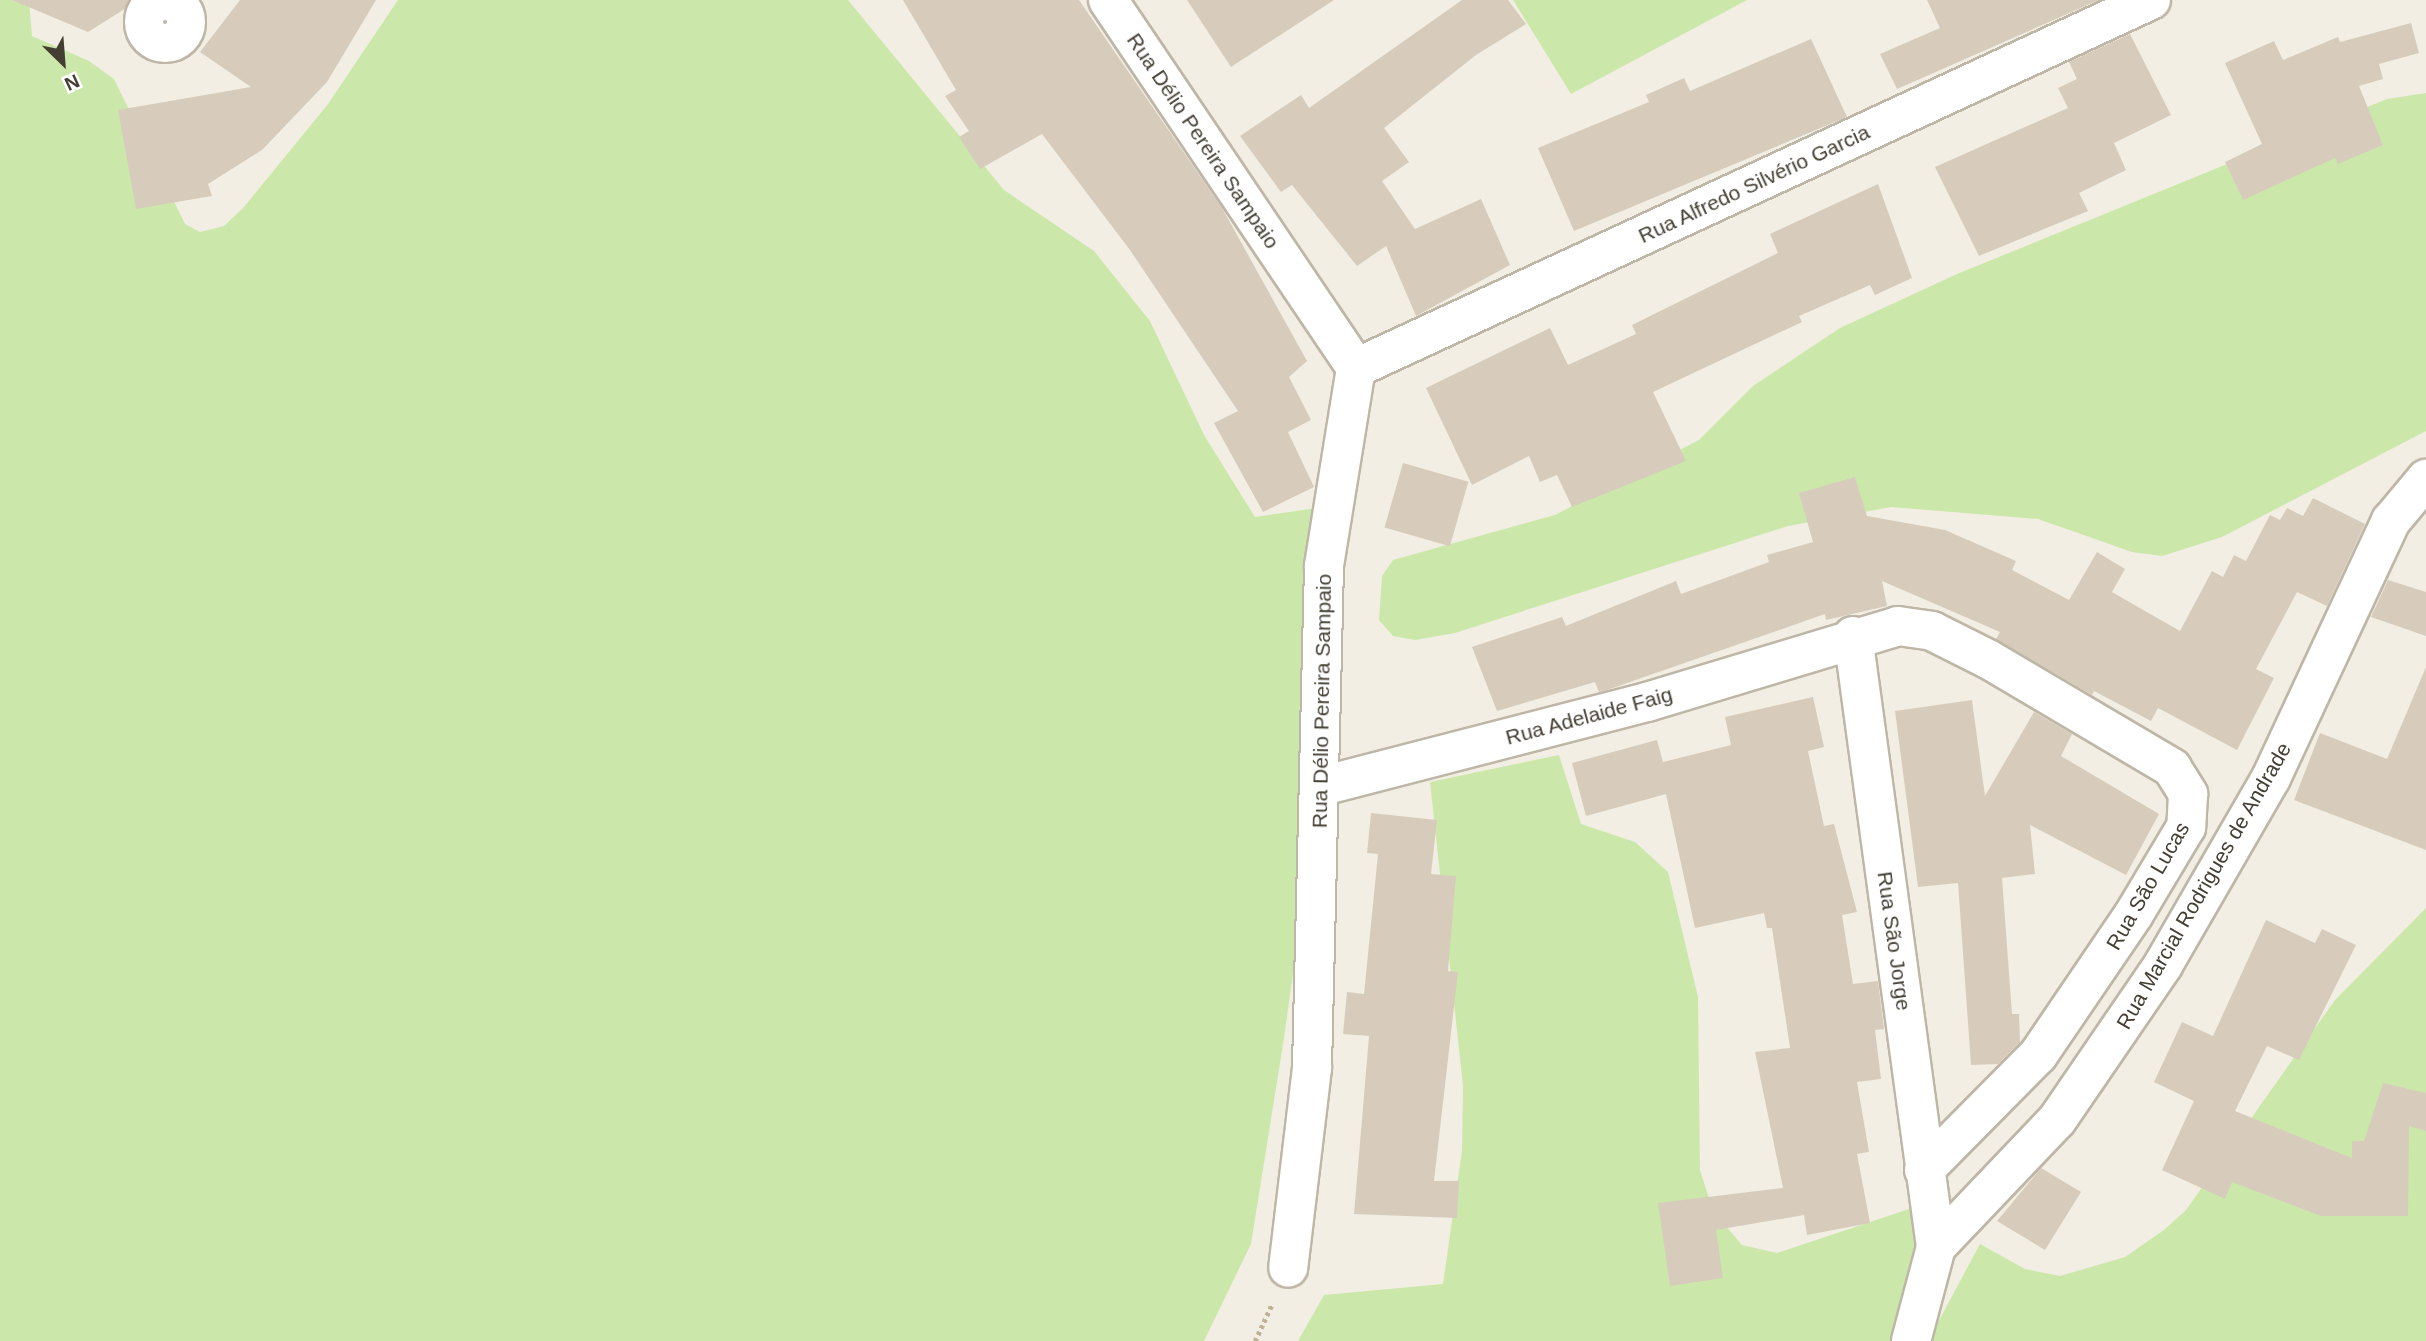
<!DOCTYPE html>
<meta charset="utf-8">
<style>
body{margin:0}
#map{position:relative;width:2426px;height:1341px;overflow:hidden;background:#f2eee3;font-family:Helvetica,sans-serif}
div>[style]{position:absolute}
.green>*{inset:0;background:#cbe8aa}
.building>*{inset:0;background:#d7ccbb;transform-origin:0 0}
.path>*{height:4.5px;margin-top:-2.25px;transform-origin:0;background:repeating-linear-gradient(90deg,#c0b296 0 3.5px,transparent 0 7px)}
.roads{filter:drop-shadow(2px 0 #beb6a6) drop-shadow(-2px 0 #beb6a6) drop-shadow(0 2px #beb6a6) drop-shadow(0 -2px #beb6a6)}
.minor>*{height:38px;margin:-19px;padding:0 19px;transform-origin:19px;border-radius:19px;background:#fff}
.minor>.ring{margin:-19px;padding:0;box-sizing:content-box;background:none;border:38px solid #fff;border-radius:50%}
span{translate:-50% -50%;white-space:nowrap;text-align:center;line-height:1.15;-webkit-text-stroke:5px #fff;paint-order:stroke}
.street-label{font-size:21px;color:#443e33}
.north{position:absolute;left:28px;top:28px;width:70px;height:70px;-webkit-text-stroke:5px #fff;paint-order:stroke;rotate:155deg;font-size:19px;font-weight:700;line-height:28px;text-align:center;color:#443e33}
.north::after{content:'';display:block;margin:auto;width:24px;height:32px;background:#443e33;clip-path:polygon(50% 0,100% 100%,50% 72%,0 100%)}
</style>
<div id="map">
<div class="green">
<i style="clip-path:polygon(0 0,29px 0,32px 36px,89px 61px,114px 79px,185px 224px,200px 232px,224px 226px,244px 207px,328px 104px,398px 0,848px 0,1004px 190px,1094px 251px,1150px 321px,1204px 435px,1255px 517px,1317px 508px,1296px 850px,1297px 945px,1284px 1038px,1251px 1244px,1204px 1341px,0 1341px)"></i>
<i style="clip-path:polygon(1513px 0,1747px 0,1571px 94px)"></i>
<i style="clip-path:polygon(2426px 93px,2426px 431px,2222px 537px,2162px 556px,2132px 552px,2038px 519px,1891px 507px,1788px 526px,1455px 633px,1415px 640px,1393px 636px,1379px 620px,1382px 576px,1393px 560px,1555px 515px,1699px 440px,1753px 386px,1840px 328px,1957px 274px,2387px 99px)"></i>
<i style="clip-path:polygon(1559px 755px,1581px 824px,1635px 842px,1668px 872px,1698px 997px,1700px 1170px,1713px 1211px,1742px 1245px,1777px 1253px,1909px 1209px,1924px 1227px,1897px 1341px,1298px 1341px,1324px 1295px,1443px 1284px,1462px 1151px,1463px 1086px,1430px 782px)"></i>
<i style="clip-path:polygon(2426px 908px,2426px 1341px,1928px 1341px,1980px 1244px,2025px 1269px,2060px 1276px,2125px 1257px,2164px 1230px,2186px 1210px,2335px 1000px)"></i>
</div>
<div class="building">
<i style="clip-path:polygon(12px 0,139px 0,88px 32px)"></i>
<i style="clip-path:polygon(240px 0,376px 0,327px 82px,262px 150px,208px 184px,212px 196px,136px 209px,118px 110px,251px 87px,200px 52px)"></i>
<i style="clip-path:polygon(903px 0,1079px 0,1222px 208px,1307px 361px,1289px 377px,1311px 420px,1288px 432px,1314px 487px,1263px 512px,1214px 423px,1238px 411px,1130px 250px,1042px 134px,980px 169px,959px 137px,969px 131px,945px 96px,956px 90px)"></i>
<i style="clip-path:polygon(1187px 0,1334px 0,1231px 67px)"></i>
<i style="clip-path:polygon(1462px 0,1508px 0,1526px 24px,1476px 55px,1384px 128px,1409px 162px,1382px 181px,1415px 229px,1481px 199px,1510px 265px,1416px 316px,1386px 246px,1357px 266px,1292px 185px,1281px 192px,1240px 136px,1301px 95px,1309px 108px)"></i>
<i style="clip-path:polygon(1927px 0,2099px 0,1897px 89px,1880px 54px,1940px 28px)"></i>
<i style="clip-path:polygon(2411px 23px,2419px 53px,2379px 64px,2383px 79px,2359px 86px,2383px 145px,2338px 164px,2335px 158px,2243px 200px,2225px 162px,2262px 144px,2225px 63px,2274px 41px,2283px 60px,2338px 37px,2340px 42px)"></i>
<i style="clip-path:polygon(2130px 34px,2171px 115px,2114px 143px,2126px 170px,2079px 193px,2088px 211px,1979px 256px,1935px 167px,2068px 108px,2058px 88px,2077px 79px,2069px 62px)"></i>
<i style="clip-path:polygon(1811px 39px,1847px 117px,1574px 231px,1538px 148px,1649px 102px,1646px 95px,1684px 78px,1690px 91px)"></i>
<i style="clip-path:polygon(1878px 184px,1912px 278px,1875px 295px,1870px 285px,1799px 316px,1802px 322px,1653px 392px,1686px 461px,1572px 507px,1557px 475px,1540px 482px,1529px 456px,1472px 485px,1426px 388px,1550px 328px,1568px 365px,1636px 334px,1632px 325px,1778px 253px,1770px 234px)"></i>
<i style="left:1403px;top:463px;width:68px;height:67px;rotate:16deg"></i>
<i style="clip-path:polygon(1855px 477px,1867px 516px,1945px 530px,2016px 561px,2012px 570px,2069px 600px,2097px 552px,2125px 569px,2112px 592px,2180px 631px,2212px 571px,2223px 577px,2234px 555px,2246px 561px,2270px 515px,2280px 520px,2287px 508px,2303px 516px,2313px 498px,2365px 524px,2327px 606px,2297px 592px,2256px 669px,2274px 678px,2237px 750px,2158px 708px,2151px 721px,2094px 691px,2092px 695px,1996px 639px,2000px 632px,1882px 581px,1887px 606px,1826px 620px,1825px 614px,1607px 690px,1599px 692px,1595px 682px,1497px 711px,1472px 647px,1562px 617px,1566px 626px,1676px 581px,1681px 594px,1769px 562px,1767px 555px,1813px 542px,1799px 493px)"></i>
<i style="clip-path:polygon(2388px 580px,2426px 592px,2426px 636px,2371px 617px)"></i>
<i style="clip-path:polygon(2426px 667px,2426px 850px,2294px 800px,2320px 733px,2387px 759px)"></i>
<i style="clip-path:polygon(1813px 697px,1824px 747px,1808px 751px,1824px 826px,1834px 824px,1857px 912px,1842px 915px,1853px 984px,1878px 981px,1884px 1029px,1875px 1030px,1881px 1079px,1857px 1082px,1869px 1152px,1857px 1154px,1870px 1223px,1807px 1235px,1804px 1215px,1716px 1230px,1723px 1278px,1670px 1286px,1658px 1203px,1783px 1188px,1755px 1052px,1790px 1048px,1772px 928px,1767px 928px,1764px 913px,1695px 928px,1666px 794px,1586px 816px,1572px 763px,1657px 740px,1663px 762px,1731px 745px,1725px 717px)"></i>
<i style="clip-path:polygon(1972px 700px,1985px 796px,2034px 712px,2072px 734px,2061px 756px,2159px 814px,2126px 875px,2030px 825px,2035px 874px,2002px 878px,2012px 1014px,2019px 1014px,2020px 1042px,1998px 1064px,1971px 1065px,1958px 883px,1918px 887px,1895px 711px)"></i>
<i style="clip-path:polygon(1371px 813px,1437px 820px,1431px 874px,1456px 876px,1448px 971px,1458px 972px,1434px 1181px,1459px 1181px,1457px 1218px,1354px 1214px,1369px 1036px,1343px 1034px,1347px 992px,1364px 994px,1378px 854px,1367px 853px)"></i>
<i style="clip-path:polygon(2266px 920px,2315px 943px,2322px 929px,2356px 945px,2299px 1060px,2267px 1046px,2235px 1111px,2352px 1158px,2352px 1141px,2364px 1141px,2383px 1083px,2426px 1093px,2426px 1131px,2409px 1126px,2408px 1216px,2321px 1216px,2232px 1182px,2225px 1199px,2162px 1170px,2194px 1101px,2154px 1082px,2182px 1022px,2213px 1036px)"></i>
<i style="clip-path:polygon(2041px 1168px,2081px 1192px,2045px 1250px,1997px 1221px)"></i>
</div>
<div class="path">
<i style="left:1255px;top:1341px;width:41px;rotate:-65.3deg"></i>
</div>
<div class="roads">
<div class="minor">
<i style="left:1108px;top:0;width:444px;rotate:56deg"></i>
<i style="left:1356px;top:368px;width:201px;rotate:99.2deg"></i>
<i style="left:1324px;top:566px;width:502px;rotate:91.37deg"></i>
<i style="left:1312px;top:1068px;width:201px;rotate:96.8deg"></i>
<i class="ring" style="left:144px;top:1px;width:4px;height:4px"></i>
<i style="left:1356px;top:368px;width:876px;rotate:-24.84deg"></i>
<i style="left:1853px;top:636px;width:617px;rotate:82.26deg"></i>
<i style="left:1322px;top:786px;width:336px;rotate:-14.5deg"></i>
<i style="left:1647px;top:702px;width:262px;rotate:-16.8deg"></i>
<i style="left:1898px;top:626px;width:34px;rotate:8deg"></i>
<i style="left:1932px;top:631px;width:63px;rotate:26.6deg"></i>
<i style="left:1988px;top:659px;width:214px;rotate:30.6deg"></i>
<i style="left:2172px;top:768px;width:31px;rotate:58deg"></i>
<i style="left:2188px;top:794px;width:33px;rotate:93deg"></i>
<i style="left:2186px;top:827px;width:101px;rotate:120.9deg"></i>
<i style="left:2134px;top:914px;width:171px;rotate:124.2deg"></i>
<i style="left:2038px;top:1055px;width:162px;rotate:134.7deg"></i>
<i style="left:1911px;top:1341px;width:97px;rotate:-75.1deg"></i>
<i style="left:1936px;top:1247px;width:175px;rotate:-46.4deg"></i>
<i style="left:2057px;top:1120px;width:188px;rotate:-55.6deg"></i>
<i style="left:2163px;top:965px;width:216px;rotate:-60deg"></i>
<i style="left:2271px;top:778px;width:284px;rotate:-65deg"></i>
<i style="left:2391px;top:521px;width:55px;rotate:-50.2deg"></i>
</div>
</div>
<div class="street-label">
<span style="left:1203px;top:141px;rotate:56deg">Rua Délio Pereira Sampaio</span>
<span style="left:1754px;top:184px;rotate:-25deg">Rua Alfredo Silvério Garcia</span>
<span style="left:1322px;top:701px;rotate:-89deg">Rua Délio Pereira Sampaio</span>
<span style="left:1589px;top:716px;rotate:-15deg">Rua Adelaide Faig</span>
<span style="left:2148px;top:886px;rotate:-60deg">Rua São Lucas</span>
<span style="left:2204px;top:886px;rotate:-60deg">Rua Marcial Rodrigues de Andrade</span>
<span style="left:1894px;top:941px;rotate:82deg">Rua São Jorge</span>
</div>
<div class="north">N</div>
</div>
